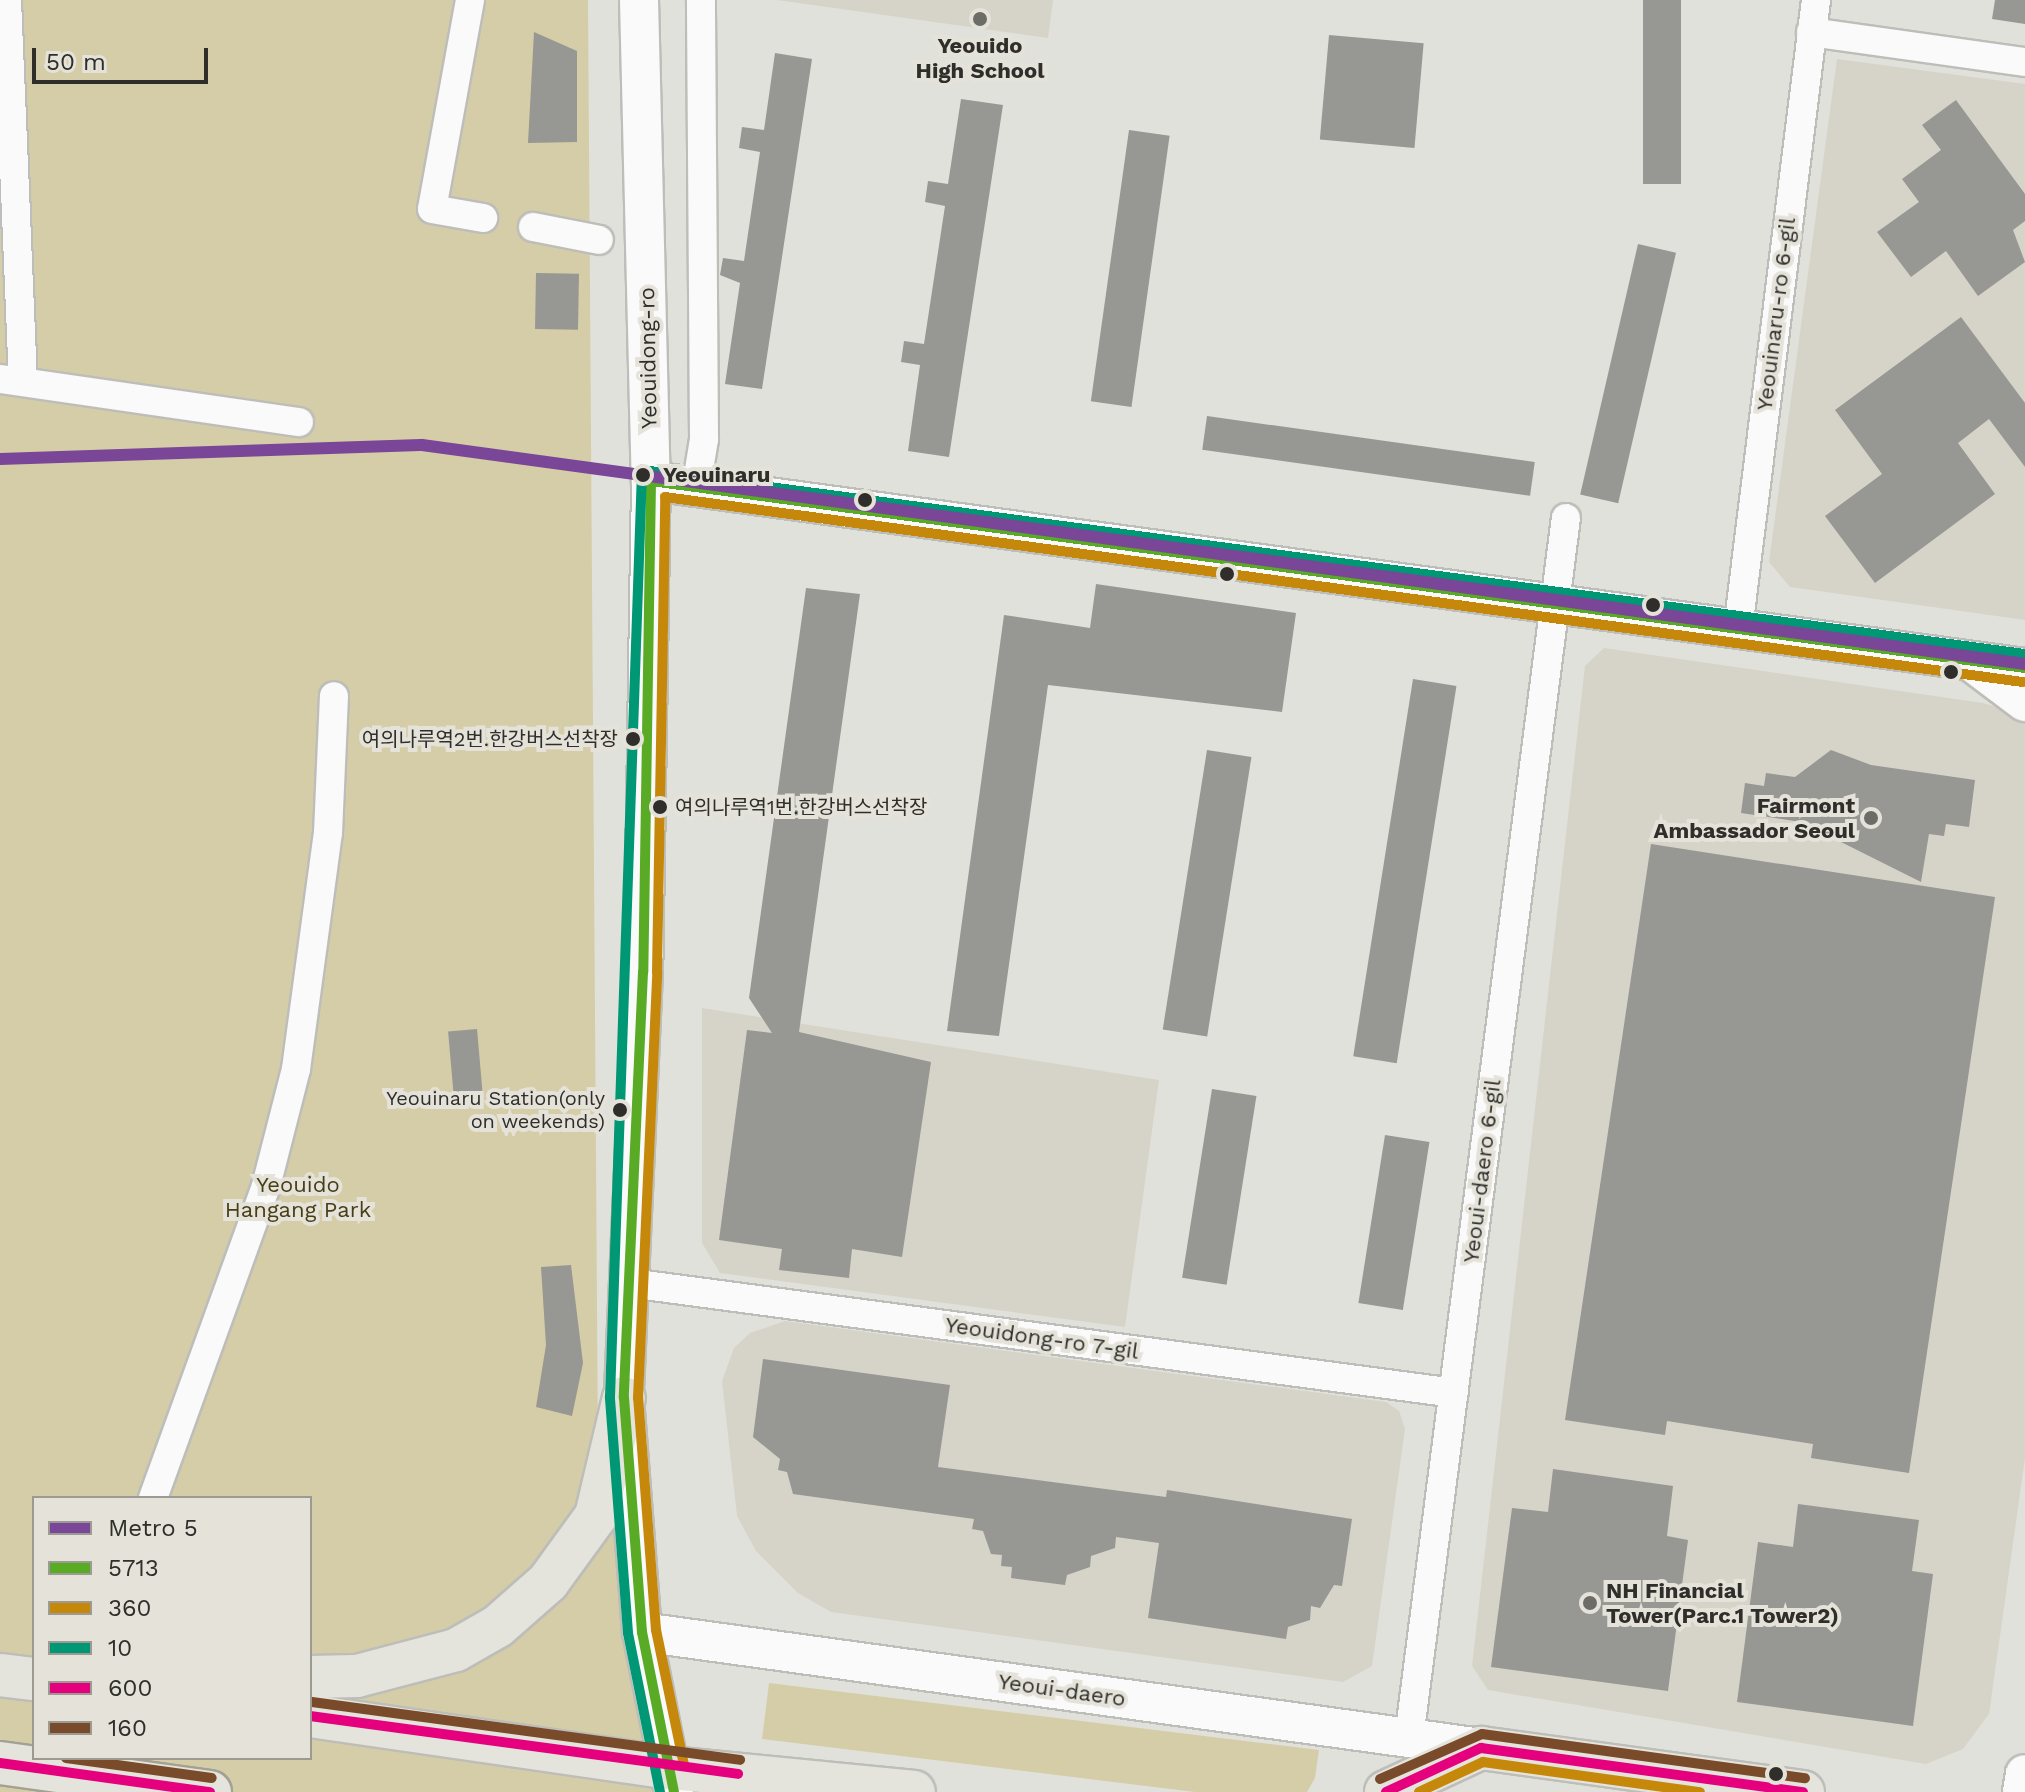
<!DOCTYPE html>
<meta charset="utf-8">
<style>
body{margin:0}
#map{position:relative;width:2025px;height:1792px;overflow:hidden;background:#e1e1dc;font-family:"Work Sans","Noto Sans KR",sans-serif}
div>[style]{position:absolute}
.built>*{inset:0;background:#d6d4c8}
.green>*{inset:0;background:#d5cda7}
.building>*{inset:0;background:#979793;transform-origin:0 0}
.roads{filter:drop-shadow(2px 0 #bdbdb9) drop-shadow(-2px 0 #bdbdb9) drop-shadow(0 2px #bdbdb9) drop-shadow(0 -2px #bdbdb9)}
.street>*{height:28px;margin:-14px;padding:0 14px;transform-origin:14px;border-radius:14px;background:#fafafa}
.secondary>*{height:38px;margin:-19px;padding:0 19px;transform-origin:19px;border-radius:19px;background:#fafafa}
.primary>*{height:42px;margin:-21px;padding:0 21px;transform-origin:21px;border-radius:21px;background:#e5e4dc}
.bridges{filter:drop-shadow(2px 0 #a3a193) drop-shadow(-2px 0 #a3a193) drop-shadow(0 2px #a3a193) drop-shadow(0 -2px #a3a193)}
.primary-bridge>*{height:42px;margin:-21px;padding:0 21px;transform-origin:21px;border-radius:21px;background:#e5e4dc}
.bus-1>*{height:10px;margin:-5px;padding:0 5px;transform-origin:5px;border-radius:5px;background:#59aa25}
.bus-2>*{height:10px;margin:-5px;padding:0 5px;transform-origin:5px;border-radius:5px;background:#c5880a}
.bus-3>*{height:10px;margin:-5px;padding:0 5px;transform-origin:5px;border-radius:5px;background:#009775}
.bus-4>*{height:10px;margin:-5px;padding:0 5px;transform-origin:5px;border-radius:5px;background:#e5007d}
.bus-5>*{height:10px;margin:-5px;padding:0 5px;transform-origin:5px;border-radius:5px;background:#7a4b2a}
.metro-1>*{height:12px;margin:-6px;padding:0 6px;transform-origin:6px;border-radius:6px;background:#794698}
.dots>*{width:22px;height:22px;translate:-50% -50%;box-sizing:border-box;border:4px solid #e4e2d9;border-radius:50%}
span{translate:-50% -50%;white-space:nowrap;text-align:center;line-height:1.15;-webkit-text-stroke:8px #e4e2d9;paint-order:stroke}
.bus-label{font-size:20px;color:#2f2e2a}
.right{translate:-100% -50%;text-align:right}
.left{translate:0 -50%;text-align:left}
.poi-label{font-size:22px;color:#2f2e2a;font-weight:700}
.street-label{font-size:22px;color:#2f2e2a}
.stop-label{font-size:22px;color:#2f2e2a;font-weight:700}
.park-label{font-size:22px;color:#473e16}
.legend{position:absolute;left:32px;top:1496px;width:280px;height:264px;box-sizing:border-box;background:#e4e2d9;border:2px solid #9c9a93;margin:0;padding:10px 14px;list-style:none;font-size:24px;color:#2f2e2a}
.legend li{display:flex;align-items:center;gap:16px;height:40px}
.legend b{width:40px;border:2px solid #9c9a93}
.scale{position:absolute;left:32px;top:48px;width:176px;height:36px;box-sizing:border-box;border:4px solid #2f2e2a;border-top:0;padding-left:10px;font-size:24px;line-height:28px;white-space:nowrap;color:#2f2e2a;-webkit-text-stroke:6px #e4e2d9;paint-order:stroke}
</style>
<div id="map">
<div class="built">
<i style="clip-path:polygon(777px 0,1053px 0,1048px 38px)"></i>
<i style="clip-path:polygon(1837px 59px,2025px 84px,2025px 620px,1790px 587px,1769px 562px)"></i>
<i style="clip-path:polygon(1604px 648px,1983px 703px,2025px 716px,2025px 1458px,1989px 1714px,1963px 1749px,1926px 1764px,1488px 1690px,1472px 1666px,1585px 666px)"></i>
<i style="clip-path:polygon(702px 1008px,1159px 1080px,1125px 1327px,720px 1273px,702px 1243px)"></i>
<i style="clip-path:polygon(785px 1321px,1386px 1402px,1399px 1411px,1405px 1429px,1372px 1666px,1343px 1682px,831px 1612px,798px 1593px,756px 1551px,737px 1516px,722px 1381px,734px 1348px,750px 1333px)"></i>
</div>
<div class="green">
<i style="clip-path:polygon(evenodd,0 0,588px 0,598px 1448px,666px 1792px,0 1792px,0 0,34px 1498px,310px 1498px,310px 1758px,34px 1758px,34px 1498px)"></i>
<i style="clip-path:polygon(769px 1683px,1319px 1750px,1315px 1778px,1307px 1792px,1195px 1792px,762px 1739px)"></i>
</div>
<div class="building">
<i style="left:1643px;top:0;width:38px;height:184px"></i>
<i style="clip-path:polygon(1995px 0,2025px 0,2025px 24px,1992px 19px)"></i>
<i style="clip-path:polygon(534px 32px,577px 51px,577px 142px,528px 143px)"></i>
<i style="left:1329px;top:35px;width:95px;height:105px;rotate:5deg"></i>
<i style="clip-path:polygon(775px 53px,812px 59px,762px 389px,725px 384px,740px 283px,720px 275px,723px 258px,744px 261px,760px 152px,739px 148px,742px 127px,764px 130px)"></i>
<i style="clip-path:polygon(961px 99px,1003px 105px,949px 457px,908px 451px,920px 365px,901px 362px,904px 341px,924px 344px,945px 206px,925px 202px,928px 181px,948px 184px)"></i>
<i style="clip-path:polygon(1956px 100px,2025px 194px,2025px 221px,2013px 230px,2025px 262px,1978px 296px,1946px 251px,1911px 277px,1877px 232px,1919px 202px,1902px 179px,1941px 150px,1922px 125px)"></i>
<i style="left:1129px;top:130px;width:41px;height:274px;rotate:8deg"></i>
<i style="left:1638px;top:244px;width:39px;height:257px;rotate:13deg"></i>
<i style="left:536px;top:273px;width:43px;height:56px;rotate:1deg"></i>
<i style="clip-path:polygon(1961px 317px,2025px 403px,2025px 467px,1989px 419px,1958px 443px,1995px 494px,1875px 583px,1825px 516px,1882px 474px,1835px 410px)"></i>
<i style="left:1207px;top:416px;width:331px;height:34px;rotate:8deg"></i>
<i style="clip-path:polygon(1096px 584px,1296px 613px,1282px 712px,1048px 685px,999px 1036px,947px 1031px,1004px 615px,1090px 628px)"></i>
<i style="clip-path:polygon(806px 588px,860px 594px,799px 1032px,931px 1062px,902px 1257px,852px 1249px,849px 1278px,779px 1270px,782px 1249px,719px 1240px,747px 1030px,772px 1033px,749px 998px)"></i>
<i style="left:1413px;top:679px;width:44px;height:382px;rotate:9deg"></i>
<i style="left:1207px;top:750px;width:45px;height:283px;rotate:9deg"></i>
<i style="clip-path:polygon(1831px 750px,1871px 765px,1975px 780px,1969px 827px,1946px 824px,1944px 836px,1929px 834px,1921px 882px,1801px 822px,1741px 813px,1745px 783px,1764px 786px,1766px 773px,1795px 777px)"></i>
<i style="clip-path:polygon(1651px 844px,1995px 897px,1909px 1473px,1811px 1458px,1813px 1444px,1667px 1421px,1665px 1435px,1565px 1420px)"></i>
<i style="left:477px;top:1029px;width:63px;height:29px;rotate:85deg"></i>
<i style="left:1212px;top:1089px;width:45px;height:191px;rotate:9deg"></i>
<i style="left:1385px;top:1135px;width:45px;height:170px;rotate:9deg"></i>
<i style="clip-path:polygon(571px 1265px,583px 1363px,572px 1416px,536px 1407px,546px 1345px,541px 1267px)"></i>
<i style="clip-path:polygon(763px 1359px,950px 1385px,938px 1467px,1166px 1497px,1167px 1490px,1352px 1519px,1342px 1586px,1334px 1585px,1320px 1608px,1311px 1606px,1310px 1620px,1288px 1627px,1286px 1639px,1148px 1618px,1159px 1543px,1116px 1537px,1115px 1548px,1091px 1556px,1090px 1567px,1067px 1575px,1065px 1585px,1011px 1578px,1012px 1567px,1001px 1566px,1002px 1555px,991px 1554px,983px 1531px,972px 1529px,974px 1519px,793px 1494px,787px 1472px,778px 1470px,780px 1459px,753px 1437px)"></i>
<i style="clip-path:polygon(1553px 1469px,1673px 1486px,1667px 1536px,1688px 1540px,1668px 1691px,1491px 1667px,1512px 1508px,1548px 1512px)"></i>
<i style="clip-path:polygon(1798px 1504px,1919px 1520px,1912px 1571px,1933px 1574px,1913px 1726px,1737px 1702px,1758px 1542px,1793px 1547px)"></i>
</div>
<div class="roads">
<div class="street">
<i style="left:7px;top:0;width:381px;rotate:87.6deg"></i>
<i style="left:470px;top:0;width:212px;rotate:100.3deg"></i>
<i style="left:432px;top:209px;width:52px;rotate:10deg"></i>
<i style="left:1811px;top:32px;width:216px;rotate:8deg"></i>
<i style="left:533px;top:227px;width:67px;rotate:11.1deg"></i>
<i style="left:0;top:379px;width:302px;rotate:8.2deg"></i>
<i style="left:696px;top:488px;width:50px;rotate:-80.7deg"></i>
<i style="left:704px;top:439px;width:439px;rotate:-90.4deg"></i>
<i style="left:1738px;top:629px;width:634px;rotate:-82.93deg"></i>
<i style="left:630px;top:1283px;width:831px;rotate:7.6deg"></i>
<i style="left:153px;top:1498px;width:332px;rotate:-70.1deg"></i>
<i style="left:266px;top:1186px;width:121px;rotate:-75.6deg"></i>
<i style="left:296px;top:1069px;width:238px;rotate:-82.3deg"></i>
<i style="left:328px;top:833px;width:137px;rotate:-87.5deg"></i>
<i style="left:1409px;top:1738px;width:1230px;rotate:-82.67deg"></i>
</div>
<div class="secondary">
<i style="left:639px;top:0;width:481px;rotate:88.6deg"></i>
<i style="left:651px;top:481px;width:491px;rotate:90.9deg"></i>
<i style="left:643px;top:972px;width:426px;rotate:92.6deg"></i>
<i style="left:624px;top:1398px;width:235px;rotate:85.6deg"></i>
<i style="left:642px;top:1632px;width:163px;rotate:78.7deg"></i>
<i style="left:651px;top:481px;width:1387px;rotate:7.75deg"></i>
<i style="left:1973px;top:663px;width:65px;rotate:36.9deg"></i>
<i style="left:642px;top:1632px;width:847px;rotate:7.87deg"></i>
<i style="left:2022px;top:1792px;width:18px;rotate:-81deg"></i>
</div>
<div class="primary">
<i style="left:0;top:1675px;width:34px;rotate:7deg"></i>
<i style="left:310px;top:1677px;width:47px;rotate:-1.2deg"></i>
<i style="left:357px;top:1676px;width:102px;rotate:-14.7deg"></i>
<i style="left:456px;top:1650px;width:48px;rotate:-29.7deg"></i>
<i style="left:498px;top:1626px;width:67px;rotate:-41.3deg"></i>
<i style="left:548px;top:1582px;width:82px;rotate:-54deg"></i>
<i style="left:596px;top:1516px;width:121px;rotate:-76.7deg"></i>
<i style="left:310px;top:1716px;width:364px;rotate:8.2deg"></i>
<i style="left:670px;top:1768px;width:245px;rotate:5.6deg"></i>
<i style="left:1386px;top:1792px;width:105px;rotate:-24.9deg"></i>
<i style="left:1481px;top:1748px;width:325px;rotate:7.8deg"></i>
</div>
</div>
<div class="bridges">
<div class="primary-bridge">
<i style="left:0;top:1763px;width:212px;rotate:7.9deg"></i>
</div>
</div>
<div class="bus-1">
<i style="left:651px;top:481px;width:1387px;rotate:7.75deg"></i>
<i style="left:651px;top:481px;width:491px;rotate:90.9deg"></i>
<i style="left:643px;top:972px;width:426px;rotate:92.6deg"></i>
<i style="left:624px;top:1398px;width:235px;rotate:85.6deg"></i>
<i style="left:642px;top:1632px;width:163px;rotate:78.7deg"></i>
</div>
<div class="bus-2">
<i style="left:684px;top:1765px;width:138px;rotate:-101.7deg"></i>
<i style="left:656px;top:1630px;width:233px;rotate:-94.4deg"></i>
<i style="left:638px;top:1398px;width:426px;rotate:-87.4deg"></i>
<i style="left:657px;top:972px;width:475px;rotate:-89deg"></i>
<i style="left:665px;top:497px;width:1371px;rotate:7.76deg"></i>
<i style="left:1419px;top:1792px;width:71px;rotate:-25.1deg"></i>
<i style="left:1483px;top:1762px;width:219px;rotate:7.9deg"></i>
</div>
<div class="bus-3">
<i style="left:660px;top:1792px;width:162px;rotate:-101.4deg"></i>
<i style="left:628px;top:1633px;width:237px;rotate:-94.4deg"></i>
<i style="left:610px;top:1397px;width:928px;rotate:-88.02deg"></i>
<i style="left:642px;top:470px;width:1395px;rotate:7.58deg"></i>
</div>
<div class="bus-4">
<i style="left:310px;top:1716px;width:432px;rotate:7.7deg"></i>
<i style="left:0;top:1763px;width:212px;rotate:7.9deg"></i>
<i style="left:1386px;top:1792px;width:105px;rotate:-24.9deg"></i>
<i style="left:1481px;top:1748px;width:325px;rotate:7.8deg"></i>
</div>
<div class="bus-5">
<i style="left:312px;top:1702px;width:432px;rotate:7.7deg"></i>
<i style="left:66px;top:1758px;width:147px;rotate:7.8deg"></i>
<i style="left:1380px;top:1779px;width:111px;rotate:-23.8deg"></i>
<i style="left:1482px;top:1734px;width:326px;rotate:7.8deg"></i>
</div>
<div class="metro-1">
<i style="left:0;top:459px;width:422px;rotate:-1.9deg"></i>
<i style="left:422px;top:445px;width:1618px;rotate:7.78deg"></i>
</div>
<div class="dots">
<i style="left:980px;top:19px;background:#6d6d68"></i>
<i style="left:643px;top:475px;background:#2f2e2a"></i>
<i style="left:865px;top:500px;background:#2f2e2a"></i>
<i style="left:1227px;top:574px;background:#2f2e2a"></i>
<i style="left:1653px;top:605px;background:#2f2e2a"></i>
<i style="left:1951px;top:672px;background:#2f2e2a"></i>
<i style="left:633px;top:739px;background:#2f2e2a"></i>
<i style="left:660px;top:807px;background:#2f2e2a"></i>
<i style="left:1871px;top:818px;background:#6d6d68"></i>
<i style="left:620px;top:1110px;background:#2f2e2a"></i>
<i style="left:1590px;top:1603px;background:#6d6d68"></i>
<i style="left:1776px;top:1774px;background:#2f2e2a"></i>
</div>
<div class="bus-label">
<span class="right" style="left:618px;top:739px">여의나루역2번.한강버스선착장</span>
<span class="left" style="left:675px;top:807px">여의나루역1번.한강버스선착장</span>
<span class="right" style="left:605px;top:1110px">Yeouinaru Station(only<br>on weekends)</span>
</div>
<div class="poi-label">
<span style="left:980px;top:58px">Yeouido<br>High School</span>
<span class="right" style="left:1855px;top:818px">Fairmont<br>Ambassador Seoul</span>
<span class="left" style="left:1606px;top:1603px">NH Financial<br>Tower(Parc.1 Tower2)</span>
</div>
<div class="street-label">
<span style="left:1776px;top:314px;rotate:-83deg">Yeouinaru-ro 6-gil</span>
<span style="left:648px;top:358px;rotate:-91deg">Yeouidong-ro</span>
<span style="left:1482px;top:1171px;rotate:-83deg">Yeoui-daero 6-gil</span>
<span style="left:1042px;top:1338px;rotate:8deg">Yeouidong-ro 7-gil</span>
<span style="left:1062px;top:1690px;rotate:8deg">Yeoui-daero</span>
</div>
<div class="stop-label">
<span class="left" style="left:663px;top:475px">Yeouinaru</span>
</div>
<div class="park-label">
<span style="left:298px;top:1197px">Yeouido<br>Hangang Park</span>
</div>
<ul class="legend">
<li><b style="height:10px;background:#794698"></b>Metro 5</li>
<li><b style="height:10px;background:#59aa25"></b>5713</li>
<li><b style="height:10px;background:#c5880a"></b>360</li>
<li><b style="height:10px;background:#009775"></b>10</li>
<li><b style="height:10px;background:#e5007d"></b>600</li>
<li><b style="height:10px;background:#7a4b2a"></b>160</li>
</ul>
<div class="scale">50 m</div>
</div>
